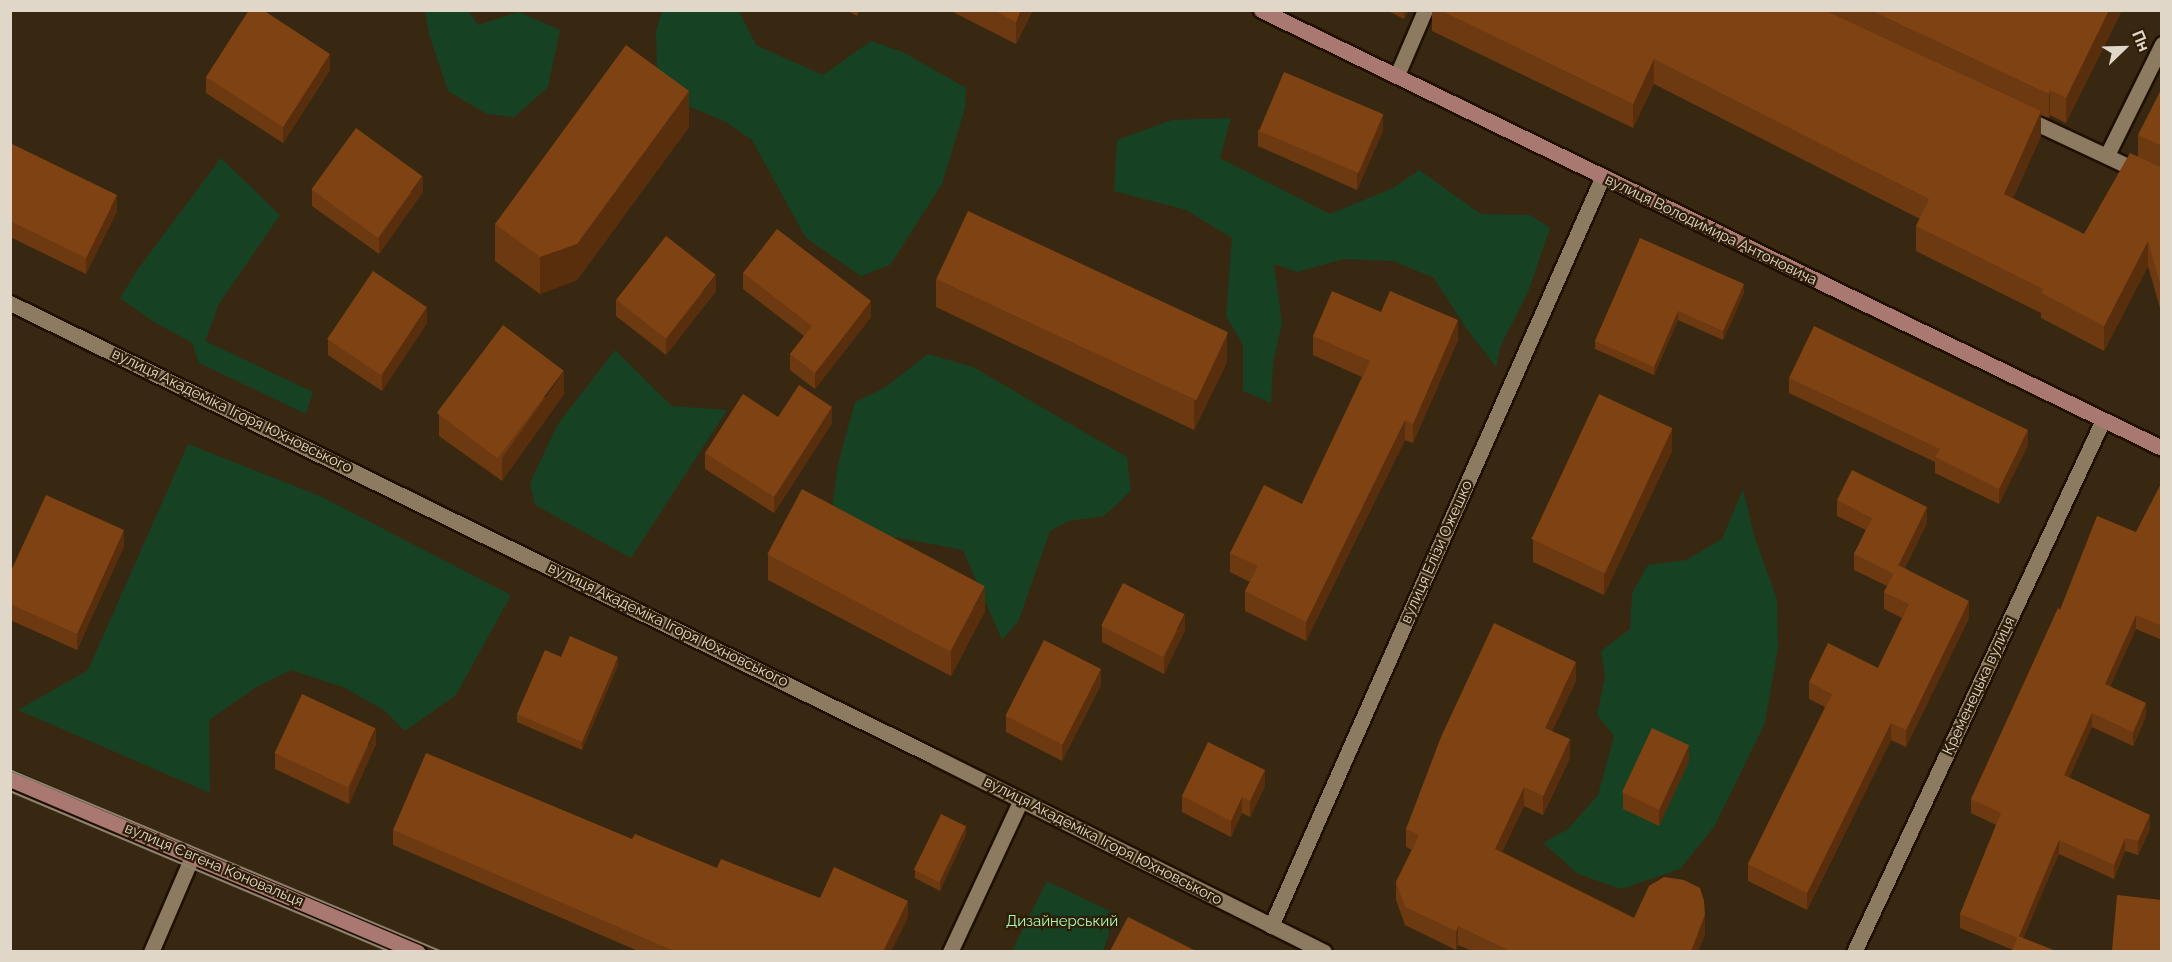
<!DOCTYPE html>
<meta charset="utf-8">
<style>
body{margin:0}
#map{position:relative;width:2172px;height:962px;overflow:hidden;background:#382811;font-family:Raleway,sans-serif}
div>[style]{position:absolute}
.green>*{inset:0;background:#164122}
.roads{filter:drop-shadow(2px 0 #1f1000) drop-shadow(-2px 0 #1f1000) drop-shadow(0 2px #1f1000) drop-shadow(0 -2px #1f1000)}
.lane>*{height:15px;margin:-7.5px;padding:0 7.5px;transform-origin:7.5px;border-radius:7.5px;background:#8c7a61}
.street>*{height:15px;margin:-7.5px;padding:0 7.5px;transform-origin:7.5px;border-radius:7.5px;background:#8c7a61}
.secondary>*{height:15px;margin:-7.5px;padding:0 7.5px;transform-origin:7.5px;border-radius:7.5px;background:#a97870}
.tram>*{height:1.5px;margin:-0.75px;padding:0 0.75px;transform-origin:0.75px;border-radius:0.75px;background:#8e826f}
.wall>*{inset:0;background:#6c3910}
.shaded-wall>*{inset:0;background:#582e0d}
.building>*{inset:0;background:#7e4213;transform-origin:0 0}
span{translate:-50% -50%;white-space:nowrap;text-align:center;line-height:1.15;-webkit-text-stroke:4.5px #2e1e07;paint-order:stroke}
.street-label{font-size:15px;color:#e1d7c9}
.park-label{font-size:15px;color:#a5fab6}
.frame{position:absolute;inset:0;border:12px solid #e1d7c9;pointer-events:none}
.north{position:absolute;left:2094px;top:18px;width:60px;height:60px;-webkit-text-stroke:4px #2e1e07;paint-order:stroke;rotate:67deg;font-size:16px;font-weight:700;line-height:24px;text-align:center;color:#e1d7c9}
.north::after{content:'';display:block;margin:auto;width:21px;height:27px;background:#e1d7c9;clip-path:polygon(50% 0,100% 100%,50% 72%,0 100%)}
</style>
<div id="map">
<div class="green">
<i style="clip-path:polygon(425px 11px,468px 11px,478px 25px,519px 12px,560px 30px,548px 87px,514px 117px,487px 114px,448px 91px,429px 34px)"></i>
<i style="clip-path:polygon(662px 11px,739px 11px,756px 45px,823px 75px,871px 41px,903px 52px,966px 88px,965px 108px,942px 184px,890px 265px,861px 276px,806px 238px,752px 140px,724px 121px,679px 102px,657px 69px,656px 31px)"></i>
<i style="clip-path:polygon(1231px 118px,1220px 158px,1330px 214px,1393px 188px,1419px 170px,1481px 214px,1530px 215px,1550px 228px,1528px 292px,1501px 345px,1496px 367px,1466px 328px,1434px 278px,1393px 261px,1344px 259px,1297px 272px,1274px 264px,1282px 323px,1273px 363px,1271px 403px,1243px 391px,1243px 345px,1226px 316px,1232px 238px,1186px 210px,1114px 191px,1117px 140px,1172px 120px)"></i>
<i style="clip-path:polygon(221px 158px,280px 215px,219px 304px,205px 341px,313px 392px,306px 414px,199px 363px,192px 343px,154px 322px,120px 298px,138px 269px)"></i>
<i style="clip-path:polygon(615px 350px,672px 406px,727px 410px,631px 558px,535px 505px,530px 483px,558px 424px)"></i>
<i style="clip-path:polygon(928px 354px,973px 367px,1127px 457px,1131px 491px,1104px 516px,1069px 521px,1050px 531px,1018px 622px,1002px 640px,963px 550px,895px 537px,871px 563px,829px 532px,838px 464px,855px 402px,884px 388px)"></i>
<i style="clip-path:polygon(188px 444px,320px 496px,511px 595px,456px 695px,405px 731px,385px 711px,345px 688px,291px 670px,255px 688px,209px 720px,210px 793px,18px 710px,88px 670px)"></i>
<i style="clip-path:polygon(1743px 489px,1755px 538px,1777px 600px,1778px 648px,1765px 723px,1714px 827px,1680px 869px,1621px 889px,1578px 874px,1543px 843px,1568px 829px,1598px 795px,1614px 736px,1597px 715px,1605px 676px,1601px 651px,1630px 629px,1632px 593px,1648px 565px,1686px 560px,1722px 539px)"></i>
<i style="clip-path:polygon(1047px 881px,1116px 914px,1103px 951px,1012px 951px)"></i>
</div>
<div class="roads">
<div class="lane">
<i style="left:1397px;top:75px;width:71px;rotate:-66.7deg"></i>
<i style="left:2023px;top:117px;width:153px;rotate:25.1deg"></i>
<i style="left:2107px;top:155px;width:124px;rotate:-63.6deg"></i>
<i style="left:151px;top:952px;width:103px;rotate:-66.7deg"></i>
</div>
<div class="street">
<i style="left:10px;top:303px;width:1030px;rotate:26.14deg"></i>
<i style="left:935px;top:757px;width:435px;rotate:26.6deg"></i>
<i style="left:1271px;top:926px;width:818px;rotate:-66.13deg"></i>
<i style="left:950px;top:952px;width:168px;rotate:-65deg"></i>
<i style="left:1854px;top:952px;width:587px;rotate:-64.92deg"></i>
</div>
<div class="secondary">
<i style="left:1261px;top:10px;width:1002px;rotate:25.93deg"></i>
<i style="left:10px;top:779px;width:443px;rotate:23deg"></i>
</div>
</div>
<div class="tram">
<i style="left:10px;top:770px;width:470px;rotate:22.8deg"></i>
<i style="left:10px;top:791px;width:414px;rotate:22.9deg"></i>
</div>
<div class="wall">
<i style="clip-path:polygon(846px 10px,859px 10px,857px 16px)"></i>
<i style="clip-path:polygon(949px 10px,1033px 10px,1016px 44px)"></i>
<i style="clip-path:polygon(1386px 10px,1409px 10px,1404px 19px)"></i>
<i style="clip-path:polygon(1432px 10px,2122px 10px,2066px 123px,2050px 115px,2049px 118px,2041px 115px,2041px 136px,2013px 198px,2084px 234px,2138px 157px,2138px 135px,2162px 88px,2162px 315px,2148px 266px,2104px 351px,2041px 318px,2041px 313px,1916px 251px,1916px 226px,1920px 219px,1654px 84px,1633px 128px,1432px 31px)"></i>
<i style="clip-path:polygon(330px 70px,283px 143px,206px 93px,206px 77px)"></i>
<i style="clip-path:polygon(689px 127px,577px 280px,540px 294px,495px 261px,495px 224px)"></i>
<i style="clip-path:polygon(1258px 130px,1383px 131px,1357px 190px,1258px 146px)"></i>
<i style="clip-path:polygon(10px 143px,117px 211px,86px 274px,10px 237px)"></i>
<i style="clip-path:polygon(312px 190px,423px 192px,379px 254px,312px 206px)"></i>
<i style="clip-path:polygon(1640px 238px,1744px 293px,1723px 340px,1678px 320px,1654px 375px,1595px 349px,1595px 341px)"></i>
<i style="clip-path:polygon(743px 273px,871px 317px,815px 389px,790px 370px,790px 354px,804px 336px,743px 289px)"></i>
<i style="clip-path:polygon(936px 279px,1227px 362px,1194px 430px,936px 307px)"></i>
<i style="clip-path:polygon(716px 291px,666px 355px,616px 316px,616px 300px)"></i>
<i style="clip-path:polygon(1381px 312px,1458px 340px,1413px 443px,1405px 440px,1306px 641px,1245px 611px,1245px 591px,1250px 582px,1230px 572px,1230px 553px,1302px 504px,1362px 377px,1313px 355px,1313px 336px)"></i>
<i style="clip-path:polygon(427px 323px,382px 391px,328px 355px,328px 339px)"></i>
<i style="clip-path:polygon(1789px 378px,2028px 445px,1999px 504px,1935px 473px,1935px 462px,1789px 393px)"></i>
<i style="clip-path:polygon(564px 394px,502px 481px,439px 436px,439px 414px)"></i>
<i style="clip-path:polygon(778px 417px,832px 423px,774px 513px,705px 469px,705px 453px)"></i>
<i style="clip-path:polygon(1672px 451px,1604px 595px,1533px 562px,1533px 540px)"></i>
<i style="clip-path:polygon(2162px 482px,2162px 640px,2136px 629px,2110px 686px,2146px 717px,2133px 746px,2092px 727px,2069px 778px,2150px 829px,2138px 855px,2125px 851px,2114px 879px,2059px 854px,2013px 950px,1960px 928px,1960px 914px,1996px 825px,1971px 813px,1971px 799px,2060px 610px,2136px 532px)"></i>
<i style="clip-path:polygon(1837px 500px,1927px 523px,1905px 568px,1969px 618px,1906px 747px,1891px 740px,1807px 910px,1748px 881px,1748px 864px,1825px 707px,1809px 699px,1809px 682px,1878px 668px,1902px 618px,1884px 609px,1884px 592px,1887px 586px,1854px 570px,1854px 554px,1866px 530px,1837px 516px)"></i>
<i style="clip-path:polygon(124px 546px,77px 650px,10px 620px,10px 573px)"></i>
<i style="clip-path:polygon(768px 555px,985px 611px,951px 676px,768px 580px)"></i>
<i style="clip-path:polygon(1102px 626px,1185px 630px,1164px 674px,1102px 642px)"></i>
<i style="clip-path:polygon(561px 657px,618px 665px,582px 750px,517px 722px,517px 714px)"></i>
<i style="clip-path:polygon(1576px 681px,1552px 731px,1570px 758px,1543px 815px,1524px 806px,1502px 852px,1634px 918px,1705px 934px,1698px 951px,1472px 951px,1458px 945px,1456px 950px,1405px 925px,1396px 900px,1396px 882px,1412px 850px,1406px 847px,1406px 829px)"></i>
<i style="clip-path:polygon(1101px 685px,1062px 761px,1006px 732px,1006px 716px)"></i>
<i style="clip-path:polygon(376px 744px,349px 804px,275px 769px,275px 753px)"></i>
<i style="clip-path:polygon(1689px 761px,1659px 826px,1623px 809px,1623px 793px)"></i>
<i style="clip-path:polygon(1265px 786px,1250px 817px,1242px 813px,1231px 837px,1182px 812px,1182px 796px)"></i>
<i style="clip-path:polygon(393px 830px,632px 839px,717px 868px,820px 898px,908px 917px,891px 951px,638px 951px,393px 845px)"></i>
<i style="clip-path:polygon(966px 834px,940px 891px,915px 878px,915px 870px)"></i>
</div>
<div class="shaded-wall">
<i style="clip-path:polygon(1021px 10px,1033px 10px,1016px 44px,1016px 22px)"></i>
<i style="clip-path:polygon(1404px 10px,1409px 10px,1404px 19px)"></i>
<i style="clip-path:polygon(2109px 10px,2122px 10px,2066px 123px,2066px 98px)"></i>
<i style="clip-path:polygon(330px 54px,330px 70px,283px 143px,283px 127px)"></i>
<i style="clip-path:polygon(1654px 59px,1654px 84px,1633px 128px,1633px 104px)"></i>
<i style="clip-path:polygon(2050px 90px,2050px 115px,2049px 118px,2049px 94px)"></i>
<i style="clip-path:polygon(689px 91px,689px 127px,577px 280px,540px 294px,540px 257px)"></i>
<i style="clip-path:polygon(2041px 111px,2041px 136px,2004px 218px,2004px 194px)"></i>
<i style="clip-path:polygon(1383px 115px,1383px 131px,1357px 190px,1357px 174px)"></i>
<i style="clip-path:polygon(423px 176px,423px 192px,379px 254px,379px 238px)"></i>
<i style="clip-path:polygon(117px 195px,117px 211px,86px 274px,86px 258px)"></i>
<i style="clip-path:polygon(2148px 241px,2148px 266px,2104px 351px,2104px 326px)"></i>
<i style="clip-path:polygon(716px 275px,716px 291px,666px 355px,666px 339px)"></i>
<i style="clip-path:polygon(1744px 284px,1744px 293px,1723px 340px,1723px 331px)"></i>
<i style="clip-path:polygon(871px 301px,871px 317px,815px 389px,815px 373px)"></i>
<i style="clip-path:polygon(427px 307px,427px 323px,382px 391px,382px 375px)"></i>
<i style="clip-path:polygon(1678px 311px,1678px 320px,1654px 375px,1654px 367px)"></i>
<i style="clip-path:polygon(1458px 320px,1458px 340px,1413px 443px,1413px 424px)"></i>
<i style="clip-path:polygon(1227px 334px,1227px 362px,1194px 430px,1194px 402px)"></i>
<i style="clip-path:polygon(564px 371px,564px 394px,502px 481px,502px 458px)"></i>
<i style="clip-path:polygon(832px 407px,832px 423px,774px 513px,774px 497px)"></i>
<i style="clip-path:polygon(1405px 420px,1405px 440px,1306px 641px,1306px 622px)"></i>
<i style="clip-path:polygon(1672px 428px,1672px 451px,1604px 595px,1604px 573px)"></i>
<i style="clip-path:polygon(2028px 430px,2028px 445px,1999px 504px,1999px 489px)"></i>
<i style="clip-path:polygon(1927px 507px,1927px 523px,1894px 590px,1894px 574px)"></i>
<i style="clip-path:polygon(124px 530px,124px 546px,77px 650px,77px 634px)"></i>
<i style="clip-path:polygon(985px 586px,985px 611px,951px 676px,951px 651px)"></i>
<i style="clip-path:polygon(1969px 601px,1969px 618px,1906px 747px,1906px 730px)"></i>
<i style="clip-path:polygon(1185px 614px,1185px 630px,1164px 674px,1164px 658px)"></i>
<i style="clip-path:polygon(2136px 615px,2136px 629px,2105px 698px,2105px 684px)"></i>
<i style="clip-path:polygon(618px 657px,618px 665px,582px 750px,582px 742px)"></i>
<i style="clip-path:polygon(1576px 662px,1576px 681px,1545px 746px,1545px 728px)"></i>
<i style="clip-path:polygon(1101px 669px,1101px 685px,1062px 761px,1062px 745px)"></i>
<i style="clip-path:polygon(2146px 703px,2146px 717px,2133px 746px,2133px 732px)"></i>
<i style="clip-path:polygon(2092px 713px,2092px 727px,2064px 789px,2064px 775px)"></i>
<i style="clip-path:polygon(1891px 723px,1891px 740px,1807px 910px,1807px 893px)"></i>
<i style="clip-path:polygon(376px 728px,376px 744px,349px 804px,349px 788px)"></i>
<i style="clip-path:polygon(1570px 739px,1570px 758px,1543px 815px,1543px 796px)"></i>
<i style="clip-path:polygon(1689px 745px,1689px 761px,1659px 826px,1659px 810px)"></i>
<i style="clip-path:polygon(1265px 770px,1265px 786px,1250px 817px,1250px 801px)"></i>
<i style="clip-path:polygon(1524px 787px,1524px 806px,1495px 867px,1495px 849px)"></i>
<i style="clip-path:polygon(1242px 797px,1242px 813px,1231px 837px,1231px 821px)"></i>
<i style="clip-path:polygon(2150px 815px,2150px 829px,2138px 855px,2138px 841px)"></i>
<i style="clip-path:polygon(966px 826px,966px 834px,940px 891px,940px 882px)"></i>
<i style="clip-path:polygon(2125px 838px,2125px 851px,2114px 879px,2114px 865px)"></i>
<i style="clip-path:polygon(2059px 840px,2059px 854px,2018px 951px,2018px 938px)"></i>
<i style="clip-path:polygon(908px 901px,908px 917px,891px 951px,883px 951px)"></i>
<i style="clip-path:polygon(1705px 915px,1705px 934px,1698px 951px,1691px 951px)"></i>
<i style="clip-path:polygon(1458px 926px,1458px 945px,1456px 950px,1456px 931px)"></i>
</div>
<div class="building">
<i style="clip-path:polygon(249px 10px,263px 10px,330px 54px,283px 127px,206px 77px)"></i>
<i style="clip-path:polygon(993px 10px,1021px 10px,1016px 22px)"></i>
<i style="clip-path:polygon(1440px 10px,1824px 10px,2041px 111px,2004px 194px,2084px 234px,2130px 153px,2158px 166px,2162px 166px,2162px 291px,2148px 241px,2104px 326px,2041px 293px,2043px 289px,1916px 226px,1929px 199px,1654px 59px,1633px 104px)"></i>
<i style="clip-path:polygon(1870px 10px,2109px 10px,2066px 98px,2050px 90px,2049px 94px)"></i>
<i style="clip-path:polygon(626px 45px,689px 91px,577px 244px,540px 257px,495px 224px)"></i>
<i style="left:1284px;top:72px;width:108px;height:64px;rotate:23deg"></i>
<i style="clip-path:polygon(2162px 88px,2162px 146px,2138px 135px)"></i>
<i style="left:356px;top:128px;width:82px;height:76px;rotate:36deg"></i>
<i style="clip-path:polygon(10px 143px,117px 195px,86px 258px,10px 221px)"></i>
<i style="left:968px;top:211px;width:287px;height:75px;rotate:25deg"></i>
<i style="clip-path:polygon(777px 229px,871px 301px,815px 373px,790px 354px,812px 326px,743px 273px)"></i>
<i style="left:666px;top:236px;width:63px;height:81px;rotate:38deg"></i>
<i style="clip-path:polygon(1640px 238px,1744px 284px,1723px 331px,1678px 311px,1654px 367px,1595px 341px)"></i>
<i style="left:373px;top:271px;width:65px;height:82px;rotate:34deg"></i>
<i style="clip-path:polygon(1332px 291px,1381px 312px,1390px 291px,1458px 320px,1413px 424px,1405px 420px,1306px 622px,1245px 591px,1258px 566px,1230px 553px,1264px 485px,1302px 504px,1370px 361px,1313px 336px)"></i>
<i style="left:503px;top:325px;width:76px;height:110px;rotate:37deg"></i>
<i style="clip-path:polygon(1814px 326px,2028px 430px,1999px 489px,1935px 457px,1940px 449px,1789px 378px)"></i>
<i style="clip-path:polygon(799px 385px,832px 407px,774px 497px,705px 453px,743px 394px,778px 417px)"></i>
<i style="left:1599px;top:394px;width:81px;height:160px;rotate:25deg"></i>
<i style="clip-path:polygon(1852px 470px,1927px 507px,1894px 574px,1854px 554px,1872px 518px,1837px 500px)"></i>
<i style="clip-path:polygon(2162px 482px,2162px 626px,2136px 615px,2105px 684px,2146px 703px,2133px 732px,2092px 713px,2064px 775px,2150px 815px,2138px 841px,2125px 838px,2114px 865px,2059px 840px,2019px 936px,2018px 938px,1960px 914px,2001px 813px,1971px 799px,2058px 608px,2060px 610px,2097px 516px,2136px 532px)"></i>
<i style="left:802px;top:489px;width:207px;height:74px;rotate:28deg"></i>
<i style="clip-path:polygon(46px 495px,124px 530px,77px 634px,10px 604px,10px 573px)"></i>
<i style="clip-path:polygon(1898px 565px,1969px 601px,1906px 730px,1891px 723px,1807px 893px,1748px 864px,1832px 694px,1809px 682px,1828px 643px,1878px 668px,1909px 604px,1884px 592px)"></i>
<i style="left:1123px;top:583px;width:69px;height:48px;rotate:27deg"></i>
<i style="clip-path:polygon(1494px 623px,1576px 662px,1545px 728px,1570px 739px,1543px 796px,1524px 787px,1495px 849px,1634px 918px,1649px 886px,1664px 877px,1684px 880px,1700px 888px,1704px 901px,1705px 915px,1691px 951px,1510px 951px,1458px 926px,1456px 931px,1405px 907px,1396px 882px,1419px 835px,1406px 829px,1441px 737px)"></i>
<i style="clip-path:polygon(570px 636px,618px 657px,582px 742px,517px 714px,545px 650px,561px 657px)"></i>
<i style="left:1044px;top:640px;width:64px;height:85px;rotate:27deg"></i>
<i style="left:302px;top:694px;width:81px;height:65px;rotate:25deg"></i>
<i style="left:1652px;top:728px;width:41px;height:71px;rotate:25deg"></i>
<i style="clip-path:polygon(1208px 742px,1265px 770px,1250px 801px,1242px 797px,1231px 821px,1182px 796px)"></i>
<i style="clip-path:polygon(426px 753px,632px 839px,635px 834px,717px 868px,721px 859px,820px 898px,834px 867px,908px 901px,883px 951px,674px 951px,393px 830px)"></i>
<i style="left:941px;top:814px;width:28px;height:62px;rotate:26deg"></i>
<i style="clip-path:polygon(2117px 895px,2162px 900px,2162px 951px,2112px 951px)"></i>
<i style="clip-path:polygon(1128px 917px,1196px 951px,1110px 951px)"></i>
<i style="clip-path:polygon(2018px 936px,2056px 951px,2012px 951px)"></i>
</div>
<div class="street-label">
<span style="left:1711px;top:230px;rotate:26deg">вулиця Володимира Антоновича</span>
<span style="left:232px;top:411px;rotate:26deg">вулиця Академіка Ігоря Юхновського</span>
<span style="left:1437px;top:552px;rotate:-66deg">вулиця Елізи Ожешко</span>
<span style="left:668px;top:625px;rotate:26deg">вулиця Академіка Ігоря Юхновського</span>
<span style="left:1979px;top:686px;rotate:-65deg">Кременецька вулиця</span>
<span style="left:1103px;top:841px;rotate:27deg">вулиця Академіка Ігоря Юхновського</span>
<span style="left:214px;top:865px;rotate:23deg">вулиця Євгена Коновальця</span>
</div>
<div class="park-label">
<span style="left:1062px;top:922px">Дизайнерський</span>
</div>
<div class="frame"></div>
<div class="north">Пн</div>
</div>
